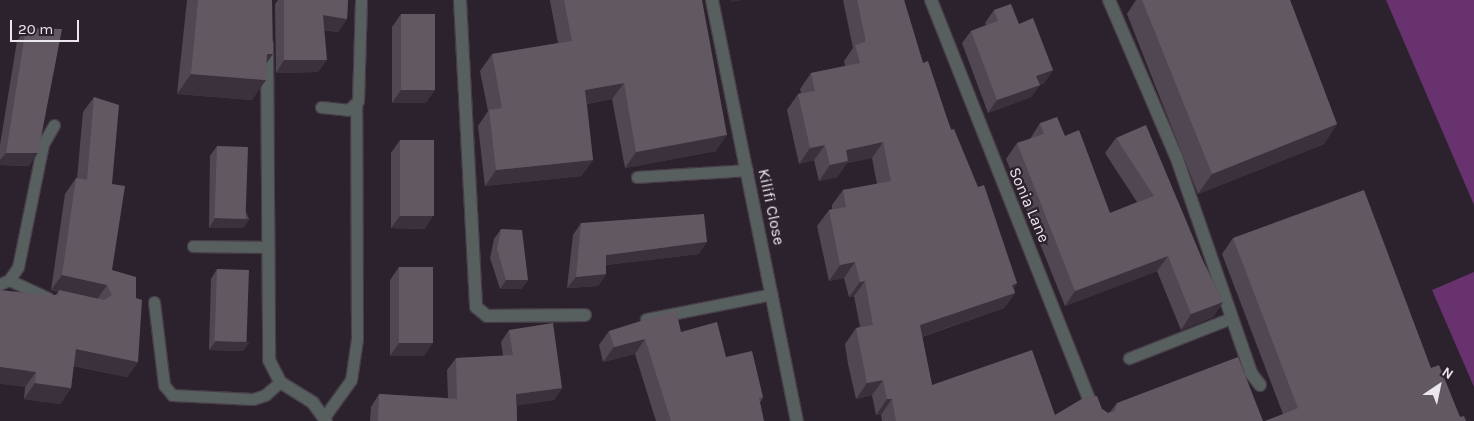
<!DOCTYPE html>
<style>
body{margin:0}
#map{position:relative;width:1474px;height:421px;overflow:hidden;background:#2c222d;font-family:Karla,sans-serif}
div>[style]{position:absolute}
.green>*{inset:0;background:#67326e}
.roads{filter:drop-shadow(1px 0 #473d48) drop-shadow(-1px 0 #473d48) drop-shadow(0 1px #473d48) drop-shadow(0 -1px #473d48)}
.service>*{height:11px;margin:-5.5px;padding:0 5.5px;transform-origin:5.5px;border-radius:5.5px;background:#575f5f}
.minor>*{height:12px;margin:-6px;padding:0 6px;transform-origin:6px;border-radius:6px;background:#575f5f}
.wall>*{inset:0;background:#514752}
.shaded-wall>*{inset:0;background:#3b313c}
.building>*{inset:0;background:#615862;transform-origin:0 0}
span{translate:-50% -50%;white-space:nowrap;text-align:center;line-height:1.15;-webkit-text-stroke:4.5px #2c222d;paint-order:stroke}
.street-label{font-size:16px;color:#ece6ed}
.north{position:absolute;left:1414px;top:361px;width:50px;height:50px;-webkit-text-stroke:4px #2c222d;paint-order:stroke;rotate:34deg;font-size:14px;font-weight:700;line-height:20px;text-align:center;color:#ece6ed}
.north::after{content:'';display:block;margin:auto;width:18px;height:22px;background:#ece6ed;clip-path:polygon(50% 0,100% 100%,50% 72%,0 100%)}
.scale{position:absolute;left:10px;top:20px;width:69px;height:22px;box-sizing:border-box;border:2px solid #ece6ed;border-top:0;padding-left:6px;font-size:15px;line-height:18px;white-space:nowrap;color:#ece6ed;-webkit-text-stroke:4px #2c222d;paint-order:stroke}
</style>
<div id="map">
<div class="green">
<i style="clip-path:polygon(1386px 0,1474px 0,1474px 205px)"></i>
<i style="clip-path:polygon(1474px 272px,1474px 387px,1432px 290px)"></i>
</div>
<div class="roads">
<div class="service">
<i style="left:321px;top:107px;width:27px;rotate:6deg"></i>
<i style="left:348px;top:110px;width:13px;rotate:-42deg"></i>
<i style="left:358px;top:101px;width:101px;rotate:-88.3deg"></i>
<i style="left:637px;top:177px;width:110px;rotate:-3.6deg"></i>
<i style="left:193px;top:246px;width:75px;rotate:0.8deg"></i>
<i style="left:9px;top:280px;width:43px;rotate:24.8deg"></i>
<i style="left:0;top:284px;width:10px;rotate:-24deg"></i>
<i style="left:9px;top:280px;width:16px;rotate:-55deg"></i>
<i style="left:18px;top:267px;width:126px;rotate:-78.5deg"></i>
<i style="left:43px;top:144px;width:22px;rotate:-60deg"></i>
<i style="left:154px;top:302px;width:84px;rotate:83.1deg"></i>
<i style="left:164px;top:385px;width:13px;rotate:51deg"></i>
<i style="left:172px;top:395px;width:81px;rotate:2.8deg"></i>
<i style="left:253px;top:399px;width:13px;rotate:-18deg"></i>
<i style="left:265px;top:395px;width:20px;rotate:-41deg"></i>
<i style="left:646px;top:319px;width:128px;rotate:-11.2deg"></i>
<i style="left:1129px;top:358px;width:110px;rotate:-21.4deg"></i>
<i style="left:325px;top:416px;width:44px;rotate:-54.2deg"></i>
<i style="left:351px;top:380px;width:41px;rotate:-81.7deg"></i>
<i style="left:357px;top:339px;width:232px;rotate:-90.2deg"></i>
</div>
<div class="minor">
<i style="left:460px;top:0;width:307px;rotate:87deg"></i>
<i style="left:476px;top:307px;width:14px;rotate:39deg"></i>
<i style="left:487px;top:316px;width:98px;rotate:-0.6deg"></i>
<i style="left:712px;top:0;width:429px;rotate:78.6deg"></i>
<i style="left:931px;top:0;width:453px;rotate:68.4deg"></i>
<i style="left:1109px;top:0;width:170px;rotate:66.8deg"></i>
<i style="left:1176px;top:156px;width:230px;rotate:70.9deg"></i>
<i style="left:1251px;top:373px;width:15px;rotate:53deg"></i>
<i style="left:267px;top:45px;width:315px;rotate:89.6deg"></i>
<i style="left:269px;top:360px;width:25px;rotate:63deg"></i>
<i style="left:280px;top:382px;width:39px;rotate:32deg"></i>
<i style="left:313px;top:403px;width:22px;rotate:54deg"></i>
</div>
</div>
<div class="wall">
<i style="clip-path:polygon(187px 0,272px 0,266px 63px,252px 100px,177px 94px)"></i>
<i style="clip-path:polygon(278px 0,348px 0,347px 19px,338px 32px,324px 30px,318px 72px,276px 73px,275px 4px)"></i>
<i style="clip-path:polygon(550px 0,702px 0,716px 151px,625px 168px,612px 99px,587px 104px,593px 160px,581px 176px,485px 186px,478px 126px,488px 111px,480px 71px,492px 54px,558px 43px,550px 1px)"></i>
<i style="clip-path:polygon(843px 0,904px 0,923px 63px,1017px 283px,1014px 288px,1015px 293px,1004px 308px,922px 337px,932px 385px,1055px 415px,1102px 409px,1108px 413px,1110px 412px,1117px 403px,1263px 421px,882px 421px,881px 415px,876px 415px,872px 395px,856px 399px,848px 364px,845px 344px,856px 328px,860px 327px,854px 296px,849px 297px,844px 278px,829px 281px,817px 226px,829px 210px,832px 209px,832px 205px,843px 190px,877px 184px,872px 158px,847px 163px,837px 177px,819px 181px,814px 160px,799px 164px,787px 110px,798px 94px,801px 93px,800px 89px,811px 73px,845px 66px,844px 61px,853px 48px)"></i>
<i style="clip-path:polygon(1136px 0,1290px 0,1337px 124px,1324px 144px,1198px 194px,1127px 14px)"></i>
<i style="clip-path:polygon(994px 10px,1019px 24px,1053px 70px,1044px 83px,1040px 85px,1031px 97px,988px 113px,962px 43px,971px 31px,986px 25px,985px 23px)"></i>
<i style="clip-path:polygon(401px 14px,426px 103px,392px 103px,392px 27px)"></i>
<i style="clip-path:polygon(26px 28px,29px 166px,0 165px,0 145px,17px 41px)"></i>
<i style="clip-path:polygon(94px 97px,112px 184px,112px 270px,136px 298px,138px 362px,127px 377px,73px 366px,71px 388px,60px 404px,24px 399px,25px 387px,46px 295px,55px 295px,58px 292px,51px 290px,65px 194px,76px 178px,77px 179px,83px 112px)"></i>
<i style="clip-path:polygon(1040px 123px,1065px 136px,1110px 213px,1137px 202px,1105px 153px,1116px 138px,1203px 261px,1223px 302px,1213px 317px,1181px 330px,1157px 271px,1065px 306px,1006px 159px,1017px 143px,1030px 139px)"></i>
<i style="clip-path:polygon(400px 140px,425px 229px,391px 228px,391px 153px)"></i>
<i style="clip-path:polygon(217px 146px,249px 219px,243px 228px,209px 228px,210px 156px)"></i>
<i style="clip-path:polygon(581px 223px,699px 254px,606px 265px,606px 274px,598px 286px,567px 288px,573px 235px)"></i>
<i style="clip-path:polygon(501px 229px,528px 280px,521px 289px,500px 289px,490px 258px,494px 239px)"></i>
<i style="clip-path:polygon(1233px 238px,1431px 368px,1460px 417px,1283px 414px,1222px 254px)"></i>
<i style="clip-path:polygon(399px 267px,424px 356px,390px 356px,390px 280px)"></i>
<i style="clip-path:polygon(217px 269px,243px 351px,209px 350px,211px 279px)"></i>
<i style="clip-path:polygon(509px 330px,562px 388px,554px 400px,517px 405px,517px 421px,370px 421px,371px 407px,379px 394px,448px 398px,447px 370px,456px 358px,503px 356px,501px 342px)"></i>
<i style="clip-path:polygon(609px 331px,681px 332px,726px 357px,763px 397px,760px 403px,764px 421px,656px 421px,635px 354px,603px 362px,599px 345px)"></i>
</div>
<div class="shaded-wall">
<i style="clip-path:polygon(732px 0,742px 0,730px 2px)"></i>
<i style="clip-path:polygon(323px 15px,347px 19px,338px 32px,314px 28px)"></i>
<i style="clip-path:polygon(267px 54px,273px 54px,259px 74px)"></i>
<i style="clip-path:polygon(284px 60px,327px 60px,318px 72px,276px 73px)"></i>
<i style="clip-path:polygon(1053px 70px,1044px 83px,1028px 89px,1036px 76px)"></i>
<i style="clip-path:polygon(191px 74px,266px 80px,252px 100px,177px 94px)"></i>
<i style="clip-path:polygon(624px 83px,612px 99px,574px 106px,585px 90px)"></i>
<i style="clip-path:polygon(1040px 85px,1031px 97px,988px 113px,997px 100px)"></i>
<i style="clip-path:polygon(401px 90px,435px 90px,426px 103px,392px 103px)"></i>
<i style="clip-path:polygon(1337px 124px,1324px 144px,1198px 194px,1212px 174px)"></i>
<i style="clip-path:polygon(727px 135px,716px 151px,625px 168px,636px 152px)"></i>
<i style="clip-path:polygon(883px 142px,872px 158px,847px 163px,837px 177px,819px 181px,830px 165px,846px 150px)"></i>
<i style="clip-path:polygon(825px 145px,814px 160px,799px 164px,810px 148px)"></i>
<i style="clip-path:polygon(6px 153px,38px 153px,29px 166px,0 165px,0 160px)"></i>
<i style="clip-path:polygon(593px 160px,581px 176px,485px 186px,496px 170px)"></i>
<i style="clip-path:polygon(400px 216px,433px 216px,425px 229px,391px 228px)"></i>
<i style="clip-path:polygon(215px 218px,249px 219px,243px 228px,209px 228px)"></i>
<i style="clip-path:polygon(707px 242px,699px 254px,597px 266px,606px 255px)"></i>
<i style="clip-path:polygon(1168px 256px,1157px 271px,1065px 306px,1075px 291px)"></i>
<i style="clip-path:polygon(855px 262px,844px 278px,829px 281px,840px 265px)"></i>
<i style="clip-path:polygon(606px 274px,598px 286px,567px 288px,576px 277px)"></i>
<i style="clip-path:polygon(62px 275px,107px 285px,96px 301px,59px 290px,58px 292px,51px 290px)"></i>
<i style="clip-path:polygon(506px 280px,528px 280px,521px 289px,500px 289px)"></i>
<i style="clip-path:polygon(865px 281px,854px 296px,849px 297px,860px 282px)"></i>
<i style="clip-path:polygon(1017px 283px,1009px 295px,1015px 293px,1004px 308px,909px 341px,920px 325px)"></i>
<i style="clip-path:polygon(1223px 302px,1213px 317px,1181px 330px,1191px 314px)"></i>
<i style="clip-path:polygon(645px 339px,635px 354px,603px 362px,614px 347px)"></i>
<i style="clip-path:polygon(216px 341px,250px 342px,243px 351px,209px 350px)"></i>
<i style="clip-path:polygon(399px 343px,433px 343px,424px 356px,390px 356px)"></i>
<i style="clip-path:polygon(76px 349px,138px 362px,127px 377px,65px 364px)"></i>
<i style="clip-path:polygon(0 367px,36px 372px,25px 387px,0 384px)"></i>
<i style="clip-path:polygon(883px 380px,872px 395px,856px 399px,867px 383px)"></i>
<i style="clip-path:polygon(35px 383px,71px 388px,60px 404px,24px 399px)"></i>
<i style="clip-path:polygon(562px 388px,554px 400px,508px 407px,516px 394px)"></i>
<i style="clip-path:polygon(887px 399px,892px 399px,881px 415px,876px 415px)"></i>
</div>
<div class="building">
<i style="clip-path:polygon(198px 0,272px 0,273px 54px,267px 54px,266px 80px,191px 74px)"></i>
<i style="clip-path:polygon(284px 0,348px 0,347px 19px,323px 15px,327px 60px,284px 60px)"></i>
<i style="clip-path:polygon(564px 0,702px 0,727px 135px,636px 152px,624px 83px,585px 90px,593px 160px,496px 170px,489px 110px,502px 108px,492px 54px,572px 41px)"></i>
<i style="clip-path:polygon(857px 0,904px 0,923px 63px,928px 61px,951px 130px,954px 129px,978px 187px,984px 185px,1017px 283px,1012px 285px,1015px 293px,920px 325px,932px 385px,1032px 350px,1055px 415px,1085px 397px,1097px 396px,1102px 409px,1108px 413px,1115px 411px,1117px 403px,1238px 357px,1263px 421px,896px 421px,892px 399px,887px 399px,883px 380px,867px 383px,856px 328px,873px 325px,865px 281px,860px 282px,855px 262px,840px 265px,829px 210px,846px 207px,843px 190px,891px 181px,883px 142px,846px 150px,848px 161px,830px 165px,825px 145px,810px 148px,798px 94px,815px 91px,811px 73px,860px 63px,855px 45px,865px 42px,865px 37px)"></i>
<i style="clip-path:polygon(1142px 0,1290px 0,1337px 124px,1212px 174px)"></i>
<i style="clip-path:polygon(1011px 4px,1019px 24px,1033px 18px,1053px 70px,1036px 76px,1040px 85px,997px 100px,971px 31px,998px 21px,994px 10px)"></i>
<i style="left:401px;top:14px;width:34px;height:76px"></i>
<i style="clip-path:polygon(26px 28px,62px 29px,38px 153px,6px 153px)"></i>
<i style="clip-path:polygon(94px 97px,119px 105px,112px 184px,125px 186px,112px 270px,136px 277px,136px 298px,142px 300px,138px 362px,76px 349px,71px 388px,35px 383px,36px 372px,0 367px,0 290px,46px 295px,58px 295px,59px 290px,104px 300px,112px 295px,107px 285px,62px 275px,76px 178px,87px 180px)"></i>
<i style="clip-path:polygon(1057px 117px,1065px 136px,1079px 130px,1110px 213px,1154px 196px,1116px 138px,1146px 125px,1203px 261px,1223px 302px,1191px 314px,1168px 256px,1075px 291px,1017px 143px,1044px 134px,1040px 123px)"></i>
<i style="left:400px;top:140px;width:34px;height:76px"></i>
<i style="left:217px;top:146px;width:31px;height:72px;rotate:2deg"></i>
<i style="clip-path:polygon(1364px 190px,1431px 368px,1439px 365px,1460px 417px,1464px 416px,1466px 421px,1265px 421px,1298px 408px,1233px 238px)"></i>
<i style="clip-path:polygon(704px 214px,707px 242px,606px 255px,606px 274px,576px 277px,581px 223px)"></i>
<i style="clip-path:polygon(501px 229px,522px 230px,528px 280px,506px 280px,497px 249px)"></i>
<i style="left:399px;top:267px;width:34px;height:76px"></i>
<i style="left:217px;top:269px;width:32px;height:72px;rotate:2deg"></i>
<i style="clip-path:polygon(676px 310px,681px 332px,717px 322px,726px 357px,752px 351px,763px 397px,759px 398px,764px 421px,671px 421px,645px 339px,614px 347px,609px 331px)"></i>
<i style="clip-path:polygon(553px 323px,562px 388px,516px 394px,517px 421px,378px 421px,379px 394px,457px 399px,456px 358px,513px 355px,509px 330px)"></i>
</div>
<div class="street-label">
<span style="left:1029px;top:205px;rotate:67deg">Sonia Lane</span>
<span style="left:771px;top:207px;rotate:78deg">Kilifi Close</span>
</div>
<div class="north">N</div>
<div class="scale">20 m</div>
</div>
